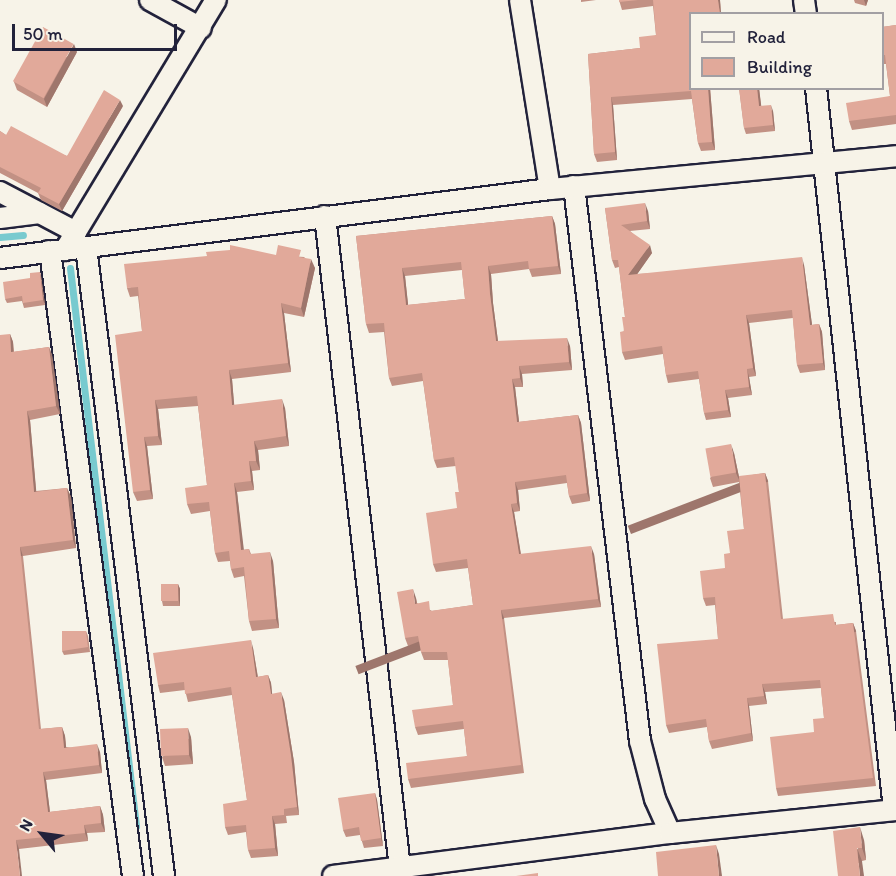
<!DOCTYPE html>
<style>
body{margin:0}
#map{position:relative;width:896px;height:876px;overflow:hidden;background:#f7f3e8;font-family:Itim,sans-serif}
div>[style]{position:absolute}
.stream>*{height:7px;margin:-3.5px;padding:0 3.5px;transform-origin:3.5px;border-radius:3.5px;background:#78cacf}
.roads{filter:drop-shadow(2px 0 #22223b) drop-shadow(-2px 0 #22223b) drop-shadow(0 2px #22223b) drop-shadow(0 -2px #22223b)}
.street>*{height:20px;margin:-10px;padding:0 10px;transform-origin:10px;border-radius:10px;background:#f7f3e8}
.wall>*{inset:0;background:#c29184}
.shaded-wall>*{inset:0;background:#9e766c;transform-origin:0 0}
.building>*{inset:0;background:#e1a99a;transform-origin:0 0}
span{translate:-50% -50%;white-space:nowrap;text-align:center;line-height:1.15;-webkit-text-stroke:4.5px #f7f3e8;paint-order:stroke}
.legend{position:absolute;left:689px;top:12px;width:195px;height:78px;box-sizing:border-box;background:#f7f3e8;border:2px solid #a29fa3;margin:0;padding:8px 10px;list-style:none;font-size:18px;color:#22223b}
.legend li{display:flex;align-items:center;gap:12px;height:30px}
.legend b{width:30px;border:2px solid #a29fa3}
.north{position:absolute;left:12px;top:804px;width:60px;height:60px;-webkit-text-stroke:4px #f7f3e8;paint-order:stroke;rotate:299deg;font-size:16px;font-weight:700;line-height:24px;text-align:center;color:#22223b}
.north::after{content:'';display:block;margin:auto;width:21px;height:27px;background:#22223b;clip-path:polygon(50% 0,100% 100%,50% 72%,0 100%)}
.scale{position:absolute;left:12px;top:24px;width:165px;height:27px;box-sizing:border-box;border:3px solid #22223b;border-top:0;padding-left:8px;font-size:18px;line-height:21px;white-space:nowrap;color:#22223b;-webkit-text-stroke:4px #f7f3e8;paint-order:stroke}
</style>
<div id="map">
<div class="stream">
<i style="left:0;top:237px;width:23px;rotate:-5deg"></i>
<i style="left:70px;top:268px;width:562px;rotate:83.25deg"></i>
</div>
<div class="roads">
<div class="street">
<i style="left:150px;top:0;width:58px;rotate:28.8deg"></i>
<i style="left:520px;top:0;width:191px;rotate:81deg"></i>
<i style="left:804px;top:0;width:14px;rotate:82deg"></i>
<i style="left:816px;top:88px;width:726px;rotate:83.83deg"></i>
<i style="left:574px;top:186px;width:559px;rotate:83.22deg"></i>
<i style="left:640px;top:741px;width:60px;rotate:75.5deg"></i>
<i style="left:655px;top:799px;width:37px;rotate:66deg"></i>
<i style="left:0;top:192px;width:86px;rotate:27.8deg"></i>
<i style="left:325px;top:216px;width:656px;rotate:83.44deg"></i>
<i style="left:0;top:218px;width:40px;rotate:-7.1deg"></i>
<i style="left:86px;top:247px;width:634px;rotate:82.93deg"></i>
<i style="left:65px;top:250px;width:292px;rotate:-58.9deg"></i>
<i style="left:50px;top:251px;width:630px;rotate:82.44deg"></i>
<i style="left:0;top:258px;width:554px;rotate:-7.15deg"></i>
<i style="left:550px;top:189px;width:348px;rotate:-5.4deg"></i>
<i style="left:333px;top:876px;width:340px;rotate:-7.3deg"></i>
<i style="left:670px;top:833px;width:227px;rotate:-5.8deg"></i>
</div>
</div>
<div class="wall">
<i style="clip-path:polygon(581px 0,596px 0,581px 2px)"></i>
<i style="clip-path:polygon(619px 0,720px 0,721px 14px,690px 14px,710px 88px,715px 150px,701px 151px,698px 143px,692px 99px,613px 105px,617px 160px,597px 162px,594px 154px,588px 54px,640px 48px,656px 35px,653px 6px,622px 10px)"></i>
<i style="clip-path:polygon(854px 0,868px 0,866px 6px,855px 3px)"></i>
<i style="clip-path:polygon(896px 25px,896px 124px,852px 130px,849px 121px,890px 96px,886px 64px,882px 64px,882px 27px)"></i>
<i style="clip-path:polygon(77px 52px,47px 107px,17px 90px,14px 82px)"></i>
<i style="clip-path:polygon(739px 88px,759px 88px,761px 106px,773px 111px,775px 131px,746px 134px,744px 128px)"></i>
<i style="clip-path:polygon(123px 106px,62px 211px,41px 200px,38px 193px,0 173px,0 131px,6px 135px,67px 156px)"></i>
<i style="clip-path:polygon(605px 208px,648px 211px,650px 229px,630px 231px,652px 253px,637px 274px,804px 265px,812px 325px,819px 324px,822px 332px,825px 370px,800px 373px,797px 365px,793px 318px,749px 323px,756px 376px,749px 377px,752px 395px,728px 398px,731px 417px,706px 420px,704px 413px,699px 379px,668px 383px,666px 375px,663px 354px,625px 360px,622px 352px,625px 317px,619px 267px,615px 268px,612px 260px)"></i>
<i style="clip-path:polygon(evenodd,552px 216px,555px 224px,561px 274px,532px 277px,529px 269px,491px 274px,493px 303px,498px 341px,570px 346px,572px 370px,522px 374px,523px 387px,515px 387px,519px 422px,578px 415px,581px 423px,590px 501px,572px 504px,569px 496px,567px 483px,518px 490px,520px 511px,514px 512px,521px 554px,594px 554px,601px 607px,504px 618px,524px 773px,411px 788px,408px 779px,467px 756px,464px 729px,418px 735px,415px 727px,453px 705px,448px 660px,424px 660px,421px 652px,420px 644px,408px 646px,405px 638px,416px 598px,417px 603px,432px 611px,473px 605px,468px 568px,436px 572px,433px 564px,457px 508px,459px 492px,456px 466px,437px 468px,434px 460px,423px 381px,392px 386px,389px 378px,384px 332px,369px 333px,366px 324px,356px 236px,552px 216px,462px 270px,465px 299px,408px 305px,405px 276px,462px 270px)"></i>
<i style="clip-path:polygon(276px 255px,304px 257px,315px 268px,304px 317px,284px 313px,291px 372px,232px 379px,234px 405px,285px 408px,289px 446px,258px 450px,260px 470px,252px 471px,254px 490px,237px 492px,243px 550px,249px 549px,251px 554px,273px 561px,279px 628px,252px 631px,249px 621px,244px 576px,234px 578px,231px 569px,230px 561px,218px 562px,215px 553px,210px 511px,191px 514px,187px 504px,207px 485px,198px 406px,158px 409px,162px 445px,147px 446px,153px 499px,137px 501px,133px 492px,142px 331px,138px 296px,130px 297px,127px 288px)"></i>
<i style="clip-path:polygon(40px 272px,41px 276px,45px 305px,24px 308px,22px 301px,7px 303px,5px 299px)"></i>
<i style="clip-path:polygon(10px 334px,13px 342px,14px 352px,49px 347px,52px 355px,60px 414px,30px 420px,36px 491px,67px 488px,71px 497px,76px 548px,23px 556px,41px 729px,62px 727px,65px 736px,66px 747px,100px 752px,102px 773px,46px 780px,50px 812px,100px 806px,103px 815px,105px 832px,87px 833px,88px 841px,19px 849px,0 876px)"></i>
<i style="clip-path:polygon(734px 453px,739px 477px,765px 473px,768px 481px,783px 619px,836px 622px,836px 625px,853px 623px,856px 631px,876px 786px,778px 796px,776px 788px,824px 718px,821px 688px,765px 692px,767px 704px,749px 706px,753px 741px,712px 749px,709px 741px,707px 727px,669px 733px,666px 725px,718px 639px,715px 605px,706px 606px,703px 598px,725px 568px,730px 553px,744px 529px,739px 482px,713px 487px,710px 478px)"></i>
<i style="clip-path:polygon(178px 584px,180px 589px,180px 606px,163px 606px,162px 601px)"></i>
<i style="clip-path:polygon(86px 631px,88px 636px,90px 652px,64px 655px,62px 651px)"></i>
<i style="clip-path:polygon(253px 648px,258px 677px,268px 675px,271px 683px,272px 694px,284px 700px,294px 762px,299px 815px,286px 816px,287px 823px,275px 824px,278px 856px,251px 858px,248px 850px,246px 832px,228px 835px,225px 827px,247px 800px,232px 695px,188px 702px,185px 690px,160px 693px,158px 685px)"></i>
<i style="clip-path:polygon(191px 737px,193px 764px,165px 766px,162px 757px)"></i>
<i style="clip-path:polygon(375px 793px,377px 800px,383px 846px,364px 848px,360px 835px,346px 837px,343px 830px)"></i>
<i style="clip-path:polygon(864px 840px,866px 860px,862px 861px,838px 876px)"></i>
</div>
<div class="shaded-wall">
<i style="clip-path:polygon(718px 0,720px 0,721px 14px,720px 14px)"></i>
<i style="clip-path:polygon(864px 0,868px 0,866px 6px)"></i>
<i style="clip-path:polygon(74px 44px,77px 52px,47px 107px,44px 99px)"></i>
<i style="clip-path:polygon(708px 88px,710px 88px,715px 150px,712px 142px)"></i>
<i style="clip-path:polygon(757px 88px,759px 88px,762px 112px,759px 106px)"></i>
<i style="clip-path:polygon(611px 97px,613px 105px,617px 160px,615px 152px)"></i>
<i style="clip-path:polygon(120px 100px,123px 106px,62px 211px,59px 204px)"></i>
<i style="clip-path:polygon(771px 105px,773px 111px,775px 131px,773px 125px)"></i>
<i style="clip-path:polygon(645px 203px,648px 211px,650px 229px,647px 221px)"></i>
<i style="clip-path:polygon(552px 216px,555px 224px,561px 274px,558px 266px)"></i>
<i style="clip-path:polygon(650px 245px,652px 253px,631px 283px,628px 275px)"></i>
<i style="clip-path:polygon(802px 257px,804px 265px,813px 332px,810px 325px)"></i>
<i style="clip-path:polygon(311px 259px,315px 268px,304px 317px,301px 308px)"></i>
<i style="clip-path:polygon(488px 266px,491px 274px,493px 303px,499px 349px,496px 341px,490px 294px)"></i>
<i style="clip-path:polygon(402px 268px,405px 276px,409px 313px,406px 305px)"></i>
<i style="clip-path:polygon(40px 272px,41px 276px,45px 305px,43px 300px)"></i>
<i style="clip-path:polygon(281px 303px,284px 313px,291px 372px,288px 363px)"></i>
<i style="clip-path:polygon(746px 315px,749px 323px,756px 376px,753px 368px)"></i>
<i style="clip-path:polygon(819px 324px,822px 332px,825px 370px,823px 363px)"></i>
<i style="clip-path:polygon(10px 334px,13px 342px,14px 361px,11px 352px)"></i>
<i style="clip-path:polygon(567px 338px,570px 346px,572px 370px,569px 362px)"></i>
<i style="clip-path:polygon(49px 347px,52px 355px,60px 414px,56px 406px)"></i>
<i style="clip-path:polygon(519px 366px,522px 374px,523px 387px,520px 378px)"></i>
<i style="clip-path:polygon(747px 369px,749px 377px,752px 395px,749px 387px)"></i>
<i style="clip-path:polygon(229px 370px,232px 379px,235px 414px,232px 405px)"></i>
<i style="clip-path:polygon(512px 379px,515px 387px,520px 430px,517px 422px)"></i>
<i style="clip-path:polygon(725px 390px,728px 398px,731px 417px,728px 410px)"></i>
<i style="clip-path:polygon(282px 399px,285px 408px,289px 446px,286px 436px)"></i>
<i style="clip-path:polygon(155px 400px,158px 409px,162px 445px,158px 436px)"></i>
<i style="clip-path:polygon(27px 411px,30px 420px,37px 500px,34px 492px)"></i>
<i style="clip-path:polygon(578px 415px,581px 423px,590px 501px,587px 493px)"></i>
<i style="clip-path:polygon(144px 437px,147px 446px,153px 499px,150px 490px)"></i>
<i style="clip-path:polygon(254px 441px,258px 450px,260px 470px,256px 461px)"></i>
<i style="clip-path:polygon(731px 444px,734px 453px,740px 482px,736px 473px)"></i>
<i style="clip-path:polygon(249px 461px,252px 471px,254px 490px,251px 481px)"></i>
<i style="left:765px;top:473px;width:9px;height:147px;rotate:69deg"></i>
<i style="clip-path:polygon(515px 482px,518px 490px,520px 511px,517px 503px)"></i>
<i style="clip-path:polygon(234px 483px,237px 492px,245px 559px,241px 550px)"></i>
<i style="clip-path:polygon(67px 488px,71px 497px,76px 548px,73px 540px)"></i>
<i style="clip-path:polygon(511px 504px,514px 512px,522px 562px,519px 554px)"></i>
<i style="clip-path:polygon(591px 546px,594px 554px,601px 607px,598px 599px)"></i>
<i style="left:20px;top:547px;width:9px;height:183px;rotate:72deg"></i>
<i style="clip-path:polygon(270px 552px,273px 561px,279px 628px,276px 619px)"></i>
<i style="clip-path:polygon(178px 584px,180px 589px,180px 606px,179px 601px)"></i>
<i style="clip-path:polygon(413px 589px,416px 598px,418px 612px,415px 604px)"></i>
<i style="left:501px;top:610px;width:9px;height:156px;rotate:69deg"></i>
<i style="left:853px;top:623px;width:9px;height:156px;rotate:69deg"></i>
<i style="clip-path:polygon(251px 640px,253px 648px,259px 685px,256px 677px)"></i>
<i style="clip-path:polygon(268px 675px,271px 683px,273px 702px,271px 694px)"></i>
<i style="clip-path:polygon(762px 684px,765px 692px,767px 704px,764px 696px)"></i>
<i style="clip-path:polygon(281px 692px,284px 700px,294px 762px,299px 815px,297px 807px)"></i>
<i style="clip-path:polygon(747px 698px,749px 706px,753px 741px,751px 733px)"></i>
<i style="clip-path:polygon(62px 727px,65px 736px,67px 756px,64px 748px)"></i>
<i style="clip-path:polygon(188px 728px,191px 737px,193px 764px,189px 755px)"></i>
<i style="clip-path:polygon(97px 744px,100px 752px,102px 773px,99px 765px)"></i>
<i style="clip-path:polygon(43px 772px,46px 780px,51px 821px,48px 812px)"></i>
<i style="clip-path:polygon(375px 793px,377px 800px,383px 846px,381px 838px)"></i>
<i style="clip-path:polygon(100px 806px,103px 815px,105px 832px,101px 823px)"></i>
<i style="clip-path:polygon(272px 816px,275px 824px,278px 856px,275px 848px)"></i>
<i style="clip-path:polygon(84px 825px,87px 833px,88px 841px,85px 833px)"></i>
<i style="clip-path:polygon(860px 827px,864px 840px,866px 860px,862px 848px)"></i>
<i style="clip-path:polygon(16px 840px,19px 849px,22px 876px,20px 876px)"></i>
<i style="clip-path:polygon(716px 845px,719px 854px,722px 876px,719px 876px)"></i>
<i style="clip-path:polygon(857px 848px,862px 861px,864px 876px,860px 876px)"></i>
</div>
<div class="building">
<i style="clip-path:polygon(619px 0,638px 0,619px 2px)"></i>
<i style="clip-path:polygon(653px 0,718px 0,720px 14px,690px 14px,690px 88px,708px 88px,712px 142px,698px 143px,691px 91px,611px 97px,615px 152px,594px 154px,588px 54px,640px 48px,639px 37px,656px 35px)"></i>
<i style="clip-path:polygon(896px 25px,896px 115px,849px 121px,846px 103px,890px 96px,885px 55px,882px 55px,882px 27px)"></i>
<i style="left:43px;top:27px;width:35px;height:62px;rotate:29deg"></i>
<i style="clip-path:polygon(739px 88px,757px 88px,759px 106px,771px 105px,773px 125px,744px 128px)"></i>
<i style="clip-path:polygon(104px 90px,120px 100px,59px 204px,38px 193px,41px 188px,0 167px,0 131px,6px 135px,11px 126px,67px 156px)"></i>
<i style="clip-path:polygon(645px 203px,647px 221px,621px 225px,650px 245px,628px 275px,802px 257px,810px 325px,819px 324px,823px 363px,797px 365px,792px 310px,746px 315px,753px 368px,747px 369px,749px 387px,725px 390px,728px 410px,704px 413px,698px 371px,666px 375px,662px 346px,622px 352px,620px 332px,624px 331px,622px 317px,625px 317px,618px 260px,612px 260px,605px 208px)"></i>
<i style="clip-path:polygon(evenodd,552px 216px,558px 266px,529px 269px,528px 261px,488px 266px,490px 294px,496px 341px,567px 338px,569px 362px,519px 366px,520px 378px,512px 379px,517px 422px,578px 415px,587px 493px,569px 496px,566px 475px,515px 482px,517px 503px,511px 504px,519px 554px,591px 546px,598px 599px,501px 610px,521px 765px,408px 779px,406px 763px,467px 756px,463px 721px,415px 727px,412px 710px,453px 705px,447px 652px,421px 652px,418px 636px,405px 638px,397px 592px,413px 589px,415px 604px,429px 601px,430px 611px,473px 605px,467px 559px,433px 564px,426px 513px,457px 508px,455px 492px,459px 492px,454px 457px,434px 460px,422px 373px,389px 378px,384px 323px,366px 324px,356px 236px,552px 216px,461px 262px,465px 299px,406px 305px,402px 268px,461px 262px)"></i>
<i style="clip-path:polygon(230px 245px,276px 255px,278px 245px,301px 250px,299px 257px,311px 259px,301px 308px,281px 303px,288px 363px,229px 370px,232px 405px,282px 399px,286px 436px,254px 441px,256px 461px,249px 461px,251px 481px,234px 483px,241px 550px,249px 549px,250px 554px,270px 552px,276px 619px,249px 621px,244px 567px,231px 569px,229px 551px,215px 553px,209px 502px,187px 504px,185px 488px,207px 485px,197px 396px,155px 400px,158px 436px,144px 437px,150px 490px,133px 492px,115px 335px,142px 331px,138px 287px,127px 288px,124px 264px,207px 256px,206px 252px,230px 250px)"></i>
<i style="clip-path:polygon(40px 272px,43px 300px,23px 303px,22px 296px,5px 299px,3px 282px,30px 278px,30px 273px)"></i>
<i style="clip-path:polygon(10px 334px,11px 352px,49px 347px,56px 406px,27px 411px,34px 492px,67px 488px,73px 540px,20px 547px,39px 729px,62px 727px,64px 748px,97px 744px,99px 765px,43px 772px,48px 812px,100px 806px,101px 823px,84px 825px,85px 833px,16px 840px,20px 876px,0 876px,0 335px)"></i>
<i style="left:731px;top:444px;width:29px;height:26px;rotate:80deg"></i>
<i style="clip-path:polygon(765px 473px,781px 619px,833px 614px,835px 625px,853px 623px,873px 778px,776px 788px,770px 737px,814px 732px,813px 719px,824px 718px,820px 680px,762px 684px,764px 696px,747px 698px,751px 733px,709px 741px,706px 719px,666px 725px,657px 644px,718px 639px,715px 597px,703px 598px,700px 571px,725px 568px,724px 554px,730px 553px,727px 531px,744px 529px,739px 476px)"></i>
<i style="left:161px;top:584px;width:17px;height:17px"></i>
<i style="clip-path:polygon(62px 631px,86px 631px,88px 647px,62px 651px)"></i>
<i style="clip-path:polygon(251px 640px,256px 677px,268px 675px,271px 694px,281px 692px,291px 755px,297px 807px,284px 809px,284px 815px,272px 816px,275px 848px,248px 850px,246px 825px,225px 827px,223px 804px,247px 800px,231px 687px,185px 694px,184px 682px,158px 685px,153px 653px)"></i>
<i style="left:188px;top:728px;width:27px;height:28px;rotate:88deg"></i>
<i style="clip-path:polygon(375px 793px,381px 838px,361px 841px,359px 827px,343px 830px,338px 798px)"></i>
<i style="clip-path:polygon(860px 827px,862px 848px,857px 848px,860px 876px,838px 876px,833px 831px)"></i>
<i style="clip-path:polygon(716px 845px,719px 876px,658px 876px,656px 852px)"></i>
<i style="clip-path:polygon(538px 873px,538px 876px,516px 876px)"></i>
</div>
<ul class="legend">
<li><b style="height:8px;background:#f7f3e8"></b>Road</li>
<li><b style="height:16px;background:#e1a99a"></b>Building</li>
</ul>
<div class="north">N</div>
<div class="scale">50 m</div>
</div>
